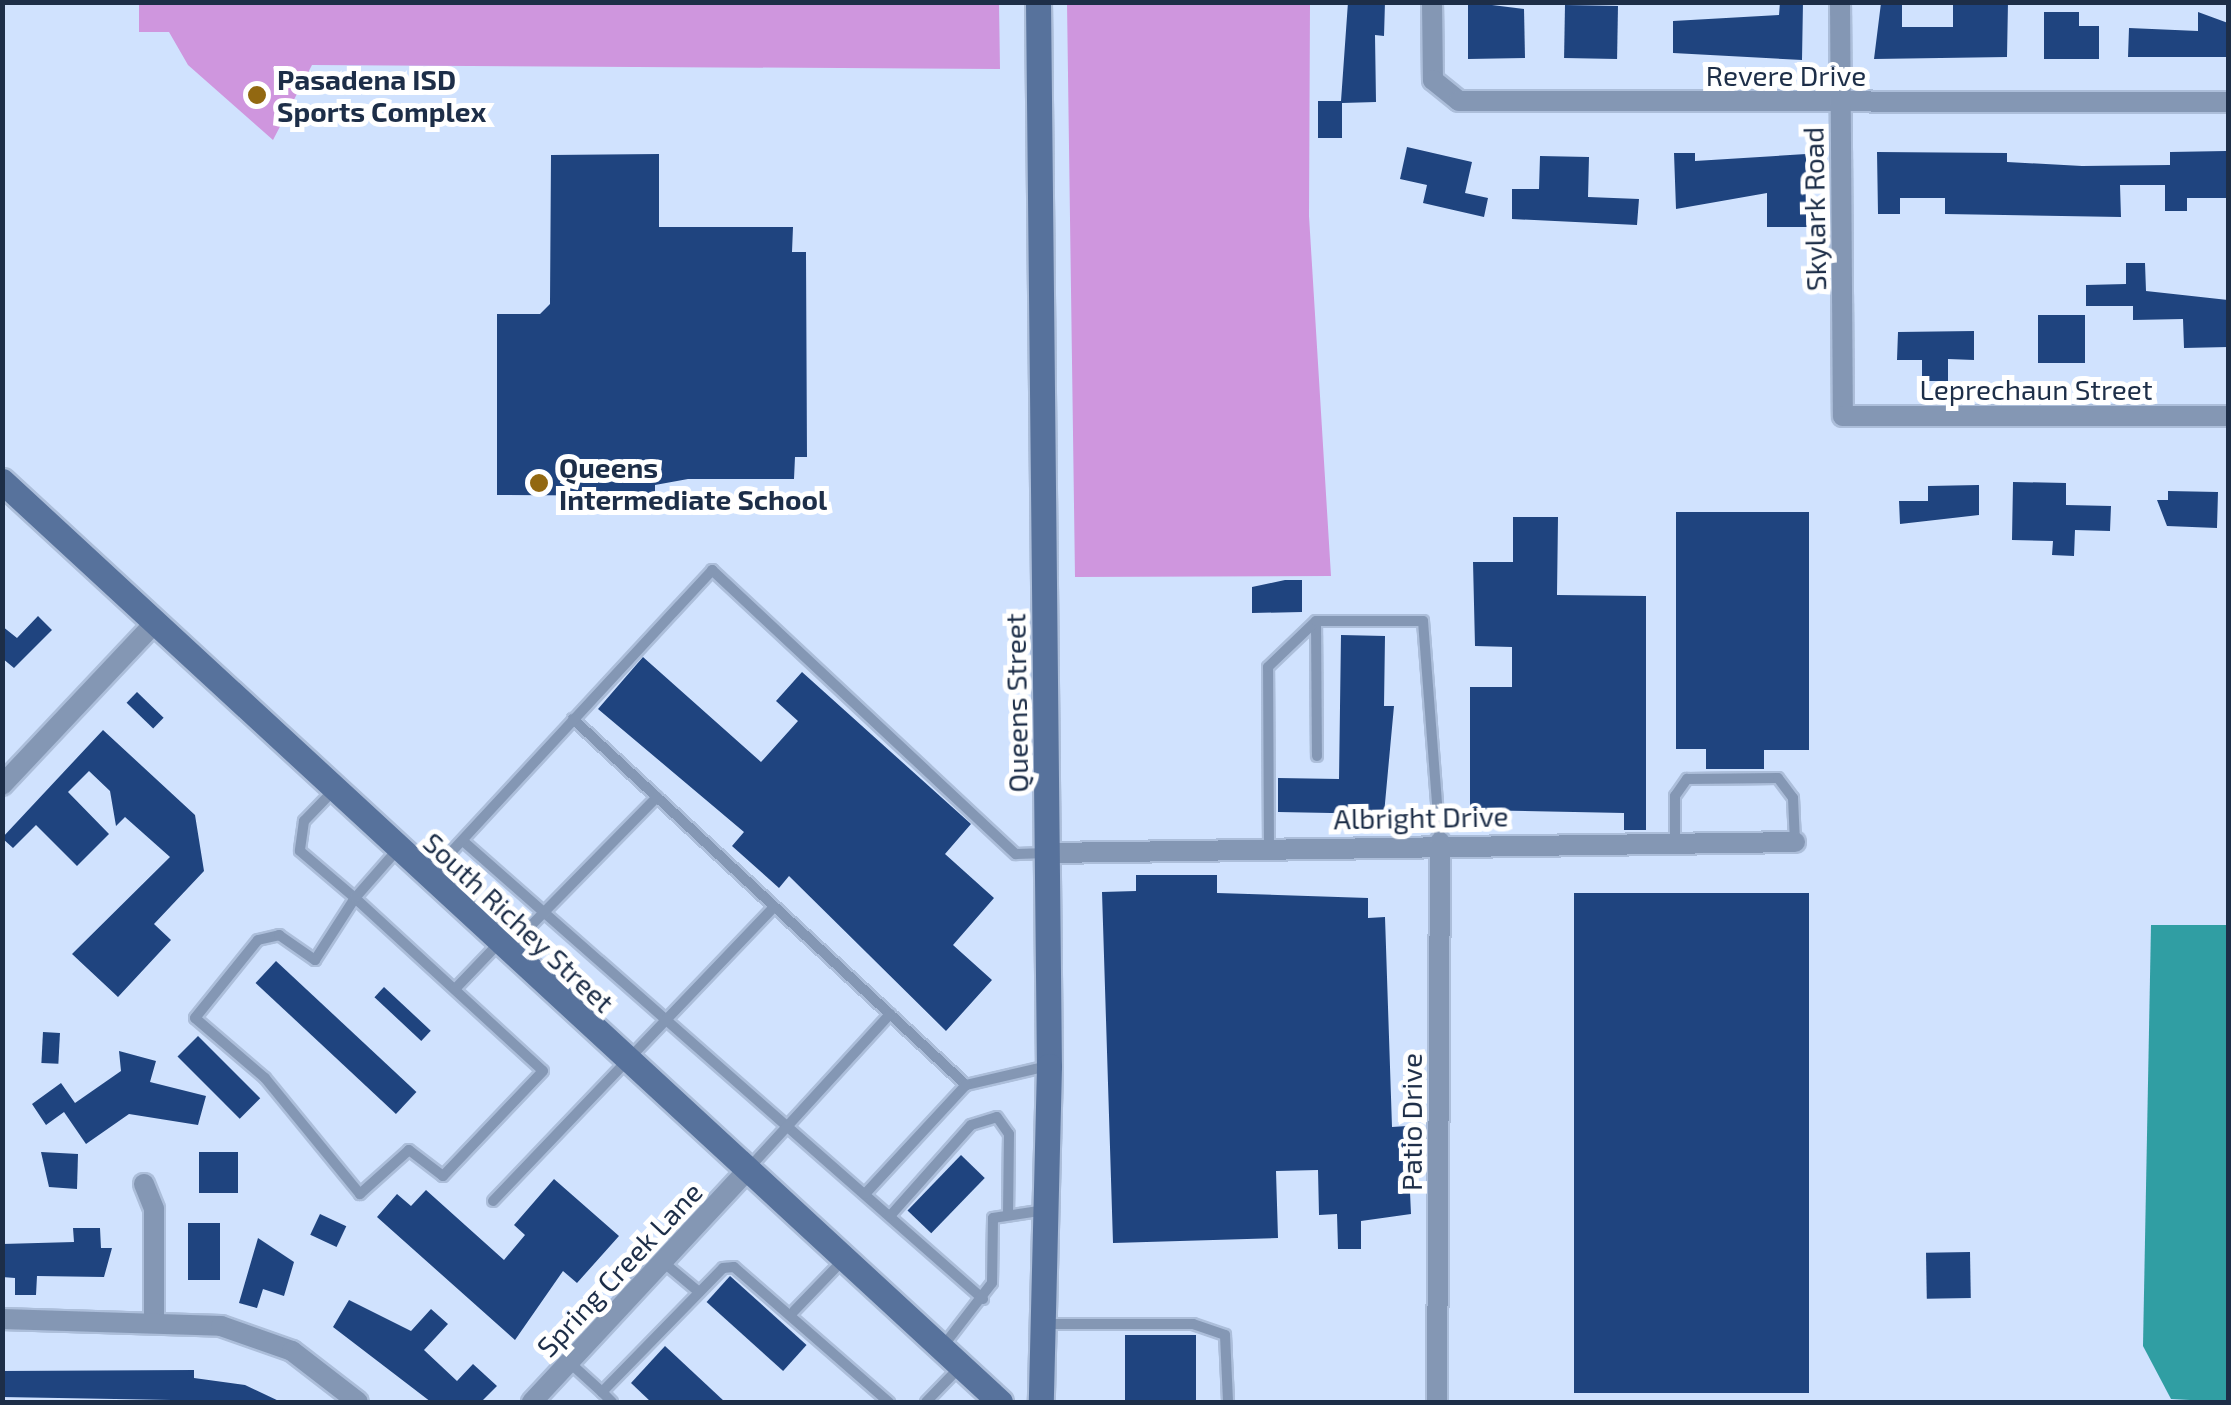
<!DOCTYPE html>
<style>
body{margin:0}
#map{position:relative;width:2231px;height:1405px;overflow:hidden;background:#d0e2fe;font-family:"Exo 2",sans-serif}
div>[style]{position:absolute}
.green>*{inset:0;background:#cf96de}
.water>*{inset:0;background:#309ea3}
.building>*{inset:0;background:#1f447f;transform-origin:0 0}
.roads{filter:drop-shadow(2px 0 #acbeda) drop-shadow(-2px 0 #acbeda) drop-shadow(0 2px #acbeda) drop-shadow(0 -2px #acbeda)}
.lane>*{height:10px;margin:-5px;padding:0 5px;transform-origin:5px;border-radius:5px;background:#8497b4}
.street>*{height:20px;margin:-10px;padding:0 10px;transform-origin:10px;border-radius:10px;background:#8497b4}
.secondary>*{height:25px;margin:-12.5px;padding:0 12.5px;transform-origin:12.5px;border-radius:12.5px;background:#57729c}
.dots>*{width:28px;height:28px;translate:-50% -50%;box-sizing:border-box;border:5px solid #fff;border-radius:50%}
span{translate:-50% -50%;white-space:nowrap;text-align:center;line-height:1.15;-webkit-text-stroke:10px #fff;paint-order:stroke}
.street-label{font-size:28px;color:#1d2e48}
.poi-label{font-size:28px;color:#1d2e48;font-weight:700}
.left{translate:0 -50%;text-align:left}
.frame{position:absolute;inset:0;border:5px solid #1d2e48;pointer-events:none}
</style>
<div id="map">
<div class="green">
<i style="clip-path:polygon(139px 2px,999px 3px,1000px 69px,312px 65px,273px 140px,188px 65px,169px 32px,139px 32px)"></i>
<i style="clip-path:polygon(1067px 3px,1310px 3px,1309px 216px,1331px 576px,1075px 577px)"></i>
</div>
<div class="water">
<i style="clip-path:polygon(2151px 925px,2228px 925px,2228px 1402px,2171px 1399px,2143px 1346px)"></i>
</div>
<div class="building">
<i style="clip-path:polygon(1348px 2px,1385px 2px,1384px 36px,1375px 35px,1376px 102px,1342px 103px,1342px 138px,1318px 138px,1318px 101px,1341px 101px)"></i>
<i style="clip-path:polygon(1468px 2px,1524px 9px,1525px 58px,1468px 59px)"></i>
<i style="clip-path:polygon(1780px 2px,1803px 2px,1802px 60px,1673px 53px,1673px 21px,1779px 15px)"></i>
<i style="clip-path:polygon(1976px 2px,2008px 2px,2007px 57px,1874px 59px,1881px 3px,1902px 3px,1902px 27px,1953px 27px,1953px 3px)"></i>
<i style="left:1565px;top:5px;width:53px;height:53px;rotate:1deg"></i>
<i style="clip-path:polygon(2044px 12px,2079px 12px,2079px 26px,2099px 26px,2099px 59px,2044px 59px)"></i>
<i style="clip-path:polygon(2198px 12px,2228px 23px,2228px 57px,2128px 57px,2129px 28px,2198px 31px)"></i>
<i style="clip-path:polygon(1407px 147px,1472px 162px,1465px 193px,1488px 198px,1484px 217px,1423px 203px,1427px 185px,1400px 179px)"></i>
<i style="clip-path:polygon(2226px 151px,2226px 198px,2187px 198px,2187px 211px,2165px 211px,2165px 185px,2120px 185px,2121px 217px,1945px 214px,1945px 198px,1900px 198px,1900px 214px,1878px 214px,1877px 152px,2007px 153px,2007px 162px,2082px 166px,2170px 165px,2170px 152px)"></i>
<i style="clip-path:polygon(1674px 153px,1695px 153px,1695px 161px,1806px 154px,1807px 227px,1767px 227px,1767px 193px,1676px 209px)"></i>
<i style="clip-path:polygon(659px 154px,659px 227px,793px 227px,792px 252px,806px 252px,807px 457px,795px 457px,794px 479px,688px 479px,655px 485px,655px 496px,497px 495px,497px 314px,540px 314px,550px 304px,551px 155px)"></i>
<i style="clip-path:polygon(1540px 156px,1589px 157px,1588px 197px,1639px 199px,1637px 225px,1512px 219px,1512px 189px,1539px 189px)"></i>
<i style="clip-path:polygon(2126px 263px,2145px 263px,2146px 291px,2228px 300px,2228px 347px,2184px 348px,2183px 319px,2133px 320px,2133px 306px,2086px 306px,2086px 285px,2126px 284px)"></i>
<i style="left:2038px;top:315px;width:47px;height:48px"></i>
<i style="clip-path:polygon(1974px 331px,1974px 360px,1948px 359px,1948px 381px,1922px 381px,1922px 360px,1897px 360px,1898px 332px)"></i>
<i style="clip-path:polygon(2013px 482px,2066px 483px,2066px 505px,2111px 506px,2110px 531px,2075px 530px,2074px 556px,2052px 555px,2053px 541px,2012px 540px)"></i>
<i style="clip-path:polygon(1979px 485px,1979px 515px,1900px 524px,1899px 501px,1928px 501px,1928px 486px)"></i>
<i style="clip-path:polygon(2168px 491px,2218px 492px,2217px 528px,2167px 526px,2157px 500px,2168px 500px)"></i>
<i style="clip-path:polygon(1676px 512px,1809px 512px,1809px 750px,1764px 750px,1764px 769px,1706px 769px,1706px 749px,1676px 749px)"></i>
<i style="clip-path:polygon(1513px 517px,1558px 517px,1557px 595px,1646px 596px,1646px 830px,1624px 830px,1624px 813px,1470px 810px,1470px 687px,1512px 687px,1512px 647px,1475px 646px,1473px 562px,1513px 562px)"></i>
<i style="clip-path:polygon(1285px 580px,1302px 580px,1302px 612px,1252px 613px,1252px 587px)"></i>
<i style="clip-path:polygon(38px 616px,52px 630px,14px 668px,2px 658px,2px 626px,17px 638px)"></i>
<i style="clip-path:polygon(1341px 635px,1385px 636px,1384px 706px,1394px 706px,1384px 814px,1278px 812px,1278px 778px,1339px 779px)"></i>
<i style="clip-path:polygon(643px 657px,761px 762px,798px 721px,776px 701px,802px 672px,971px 824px,945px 854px,994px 898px,953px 945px,992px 980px,946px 1031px,789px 876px,779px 888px,732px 846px,744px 832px,598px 709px)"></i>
<i style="left:137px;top:692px;width:37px;height:15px;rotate:44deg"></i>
<i style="clip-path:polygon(103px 730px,195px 815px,204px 871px,154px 924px,171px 940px,118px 997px,72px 954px,170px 857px,125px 817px,116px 826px,110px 791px,89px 771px,68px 792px,109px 834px,77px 866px,36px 825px,13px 848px,2px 838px)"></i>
<i style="clip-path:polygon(1136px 875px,1217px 875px,1217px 893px,1368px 898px,1368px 918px,1385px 917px,1392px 1127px,1407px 1126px,1411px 1214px,1361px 1221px,1361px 1249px,1338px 1249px,1337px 1214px,1319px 1215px,1318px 1170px,1276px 1171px,1278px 1238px,1113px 1243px,1102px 892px,1136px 891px)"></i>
<i style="left:1574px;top:893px;width:235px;height:500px"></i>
<i style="left:276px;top:961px;width:192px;height:30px;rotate:43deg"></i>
<i style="left:384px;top:987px;width:64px;height:14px;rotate:43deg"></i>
<i style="left:43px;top:1032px;width:17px;height:31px;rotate:3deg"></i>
<i style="left:198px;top:1036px;width:88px;height:29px;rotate:45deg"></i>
<i style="clip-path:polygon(119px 1051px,156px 1061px,150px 1082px,206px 1096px,198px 1125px,129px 1114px,86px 1144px,64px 1112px,46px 1125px,32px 1104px,61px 1083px,75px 1103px,121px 1071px)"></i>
<i style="clip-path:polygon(41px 1152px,78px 1154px,77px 1189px,49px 1187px)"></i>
<i style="left:199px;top:1152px;width:39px;height:41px"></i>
<i style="left:961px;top:1155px;width:33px;height:77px;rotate:44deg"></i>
<i style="clip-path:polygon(554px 1179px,619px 1236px,577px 1283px,563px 1271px,515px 1340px,377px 1217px,397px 1194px,411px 1206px,426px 1190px,504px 1260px,525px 1235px,514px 1225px)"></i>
<i style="left:320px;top:1214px;width:29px;height:23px;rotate:25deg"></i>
<i style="left:188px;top:1223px;width:32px;height:57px"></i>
<i style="clip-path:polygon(73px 1228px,100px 1228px,101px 1248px,112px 1248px,104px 1277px,37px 1276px,36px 1295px,15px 1295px,15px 1278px,2px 1277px,2px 1244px,74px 1242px)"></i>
<i style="clip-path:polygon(258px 1238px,294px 1262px,284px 1296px,263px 1289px,257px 1308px,239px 1303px)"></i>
<i style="left:1970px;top:1252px;width:46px;height:44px;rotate:89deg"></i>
<i style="left:730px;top:1276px;width:103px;height:35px;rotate:42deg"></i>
<i style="clip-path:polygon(349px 1300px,411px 1331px,431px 1309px,448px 1324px,424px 1350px,457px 1381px,473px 1364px,497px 1386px,481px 1402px,431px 1402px,333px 1327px)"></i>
<i style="left:1125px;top:1335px;width:71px;height:67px"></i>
<i style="clip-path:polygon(665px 1346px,725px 1402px,651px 1402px,631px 1383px)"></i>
<i style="clip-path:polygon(194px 1370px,194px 1378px,245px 1385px,281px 1402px,2px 1397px,2px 1371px)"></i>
</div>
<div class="roads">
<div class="lane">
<i style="left:1316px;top:622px;width:134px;rotate:89.6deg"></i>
<i style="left:573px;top:719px;width:537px;rotate:42.96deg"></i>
<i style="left:966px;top:1085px;width:84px;rotate:-13deg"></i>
<i style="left:333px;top:791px;width:42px;rotate:134deg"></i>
<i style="left:304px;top:821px;width:30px;rotate:98deg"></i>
<i style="left:300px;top:851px;width:72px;rotate:40.5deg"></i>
<i style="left:355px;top:898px;width:255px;rotate:42.6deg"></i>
<i style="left:543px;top:1071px;width:145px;rotate:133.6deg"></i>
<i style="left:443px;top:1176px;width:43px;rotate:-142.6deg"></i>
<i style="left:409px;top:1150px;width:66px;rotate:138.1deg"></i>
<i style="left:360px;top:1194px;width:150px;rotate:-129.3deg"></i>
<i style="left:265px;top:1078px;width:92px;rotate:-139.4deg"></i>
<i style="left:195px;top:1018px;width:100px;rotate:-51.1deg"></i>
<i style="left:258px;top:940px;width:22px;rotate:-13deg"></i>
<i style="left:279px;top:935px;width:44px;rotate:34.8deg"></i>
<i style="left:315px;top:960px;width:74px;rotate:-57.2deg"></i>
<i style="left:355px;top:898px;width:64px;rotate:-48.8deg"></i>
<i style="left:463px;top:841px;width:693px;rotate:41.37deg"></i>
<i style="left:1675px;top:842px;width:46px;rotate:-90deg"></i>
<i style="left:1675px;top:796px;width:21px;rotate:-55deg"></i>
<i style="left:1687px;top:779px;width:91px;rotate:-0.6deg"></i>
<i style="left:1778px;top:778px;width:25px;rotate:53deg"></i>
<i style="left:1793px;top:798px;width:44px;rotate:87.4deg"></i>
<i style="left:1269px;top:849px;width:182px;rotate:-90.3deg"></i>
<i style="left:1268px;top:667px;width:66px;rotate:-43.8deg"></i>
<i style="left:1316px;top:621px;width:107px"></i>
<i style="left:1423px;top:621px;width:222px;rotate:85.6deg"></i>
<i style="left:429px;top:876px;width:417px;rotate:-47.2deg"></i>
<i style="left:712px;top:570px;width:416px;rotate:43.1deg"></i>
<i style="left:1016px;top:854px;width:31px;rotate:-2deg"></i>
<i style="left:510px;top:947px;width:210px;rotate:-45.6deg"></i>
<i style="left:455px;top:989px;width:62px;rotate:-46.3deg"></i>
<i style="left:749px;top:1168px;width:209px;rotate:-47.5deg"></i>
<i style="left:865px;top:1194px;width:149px;rotate:-47.2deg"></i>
<i style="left:493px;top:1201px;width:407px;rotate:-46.3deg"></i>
<i style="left:890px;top:1216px;width:122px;rotate:-48.3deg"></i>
<i style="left:971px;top:1125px;width:27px;rotate:-17deg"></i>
<i style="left:997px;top:1117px;width:21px;rotate:55deg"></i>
<i style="left:1009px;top:1134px;width:77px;rotate:90.7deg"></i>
<i style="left:663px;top:1262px;width:47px;rotate:39.8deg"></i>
<i style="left:794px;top:1311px;width:72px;rotate:-46.1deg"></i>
<i style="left:1046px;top:1324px;width:147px"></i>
<i style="left:1193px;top:1324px;width:34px;rotate:19deg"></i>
<i style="left:1225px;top:1335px;width:67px;rotate:87.4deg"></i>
<i style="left:944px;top:1345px;width:78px;rotate:-52.3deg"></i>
<i style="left:992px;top:1283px;width:65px;rotate:-89.1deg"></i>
<i style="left:993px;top:1218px;width:53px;rotate:-8.7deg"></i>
<i style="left:569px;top:1362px;width:45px;rotate:42.3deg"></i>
<i style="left:612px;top:1402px;width:14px;rotate:-135deg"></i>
<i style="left:602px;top:1392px;width:173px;rotate:-45.7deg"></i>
<i style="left:723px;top:1268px;width:11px;rotate:-5deg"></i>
<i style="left:734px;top:1267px;width:206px;rotate:41.1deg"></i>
<i style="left:926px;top:1402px;width:47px;rotate:-45.9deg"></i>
</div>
<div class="street">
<i style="left:1432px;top:2px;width:78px;rotate:89.3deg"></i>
<i style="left:1433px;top:80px;width:33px;rotate:39deg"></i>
<i style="left:1459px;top:101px;width:769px;rotate:0.07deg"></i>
<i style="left:1840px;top:2px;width:414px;rotate:89.6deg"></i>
<i style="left:1843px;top:416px;width:385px"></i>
<i style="left:2px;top:785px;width:219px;rotate:-46.7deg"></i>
<i style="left:1048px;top:853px;width:747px;rotate:-0.84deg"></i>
<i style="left:144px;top:1184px;width:27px;rotate:68deg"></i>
<i style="left:154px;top:1209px;width:111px;rotate:90deg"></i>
<i style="left:2px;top:1319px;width:219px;rotate:1.8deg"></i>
<i style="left:221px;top:1326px;width:75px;rotate:19.4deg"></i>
<i style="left:292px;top:1351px;width:83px;rotate:37.7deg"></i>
<i style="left:532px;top:1402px;width:314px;rotate:-47.1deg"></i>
<i style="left:1437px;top:1402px;width:560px;rotate:-89.69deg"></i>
</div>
<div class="secondary">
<i style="left:1038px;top:2px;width:1064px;rotate:89.41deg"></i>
<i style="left:1049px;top:1066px;width:336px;rotate:91.4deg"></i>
<i style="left:2px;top:481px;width:1358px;rotate:42.7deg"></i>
</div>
</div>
<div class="dots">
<i style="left:257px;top:95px;background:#926811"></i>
<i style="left:539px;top:483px;background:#926811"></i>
</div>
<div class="street-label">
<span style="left:1786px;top:75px">Revere Drive</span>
<span style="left:1814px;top:209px;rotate:-91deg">Skylark Road</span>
<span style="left:2036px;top:389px">Leprechaun Street</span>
<span style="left:1016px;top:703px;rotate:-91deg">Queens Street</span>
<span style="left:1421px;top:817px;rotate:-1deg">Albright Drive</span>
<span style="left:519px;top:922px;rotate:43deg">South Richey Street</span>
<span style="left:1411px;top:1122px;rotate:-90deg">Patio Drive</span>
<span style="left:619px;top:1269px;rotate:-47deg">Spring Creek Lane</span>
</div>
<div class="poi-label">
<span class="left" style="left:277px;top:95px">Pasadena ISD<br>Sports Complex</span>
<span class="left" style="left:559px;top:483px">Queens<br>Intermediate School</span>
</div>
<div class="frame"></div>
</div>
